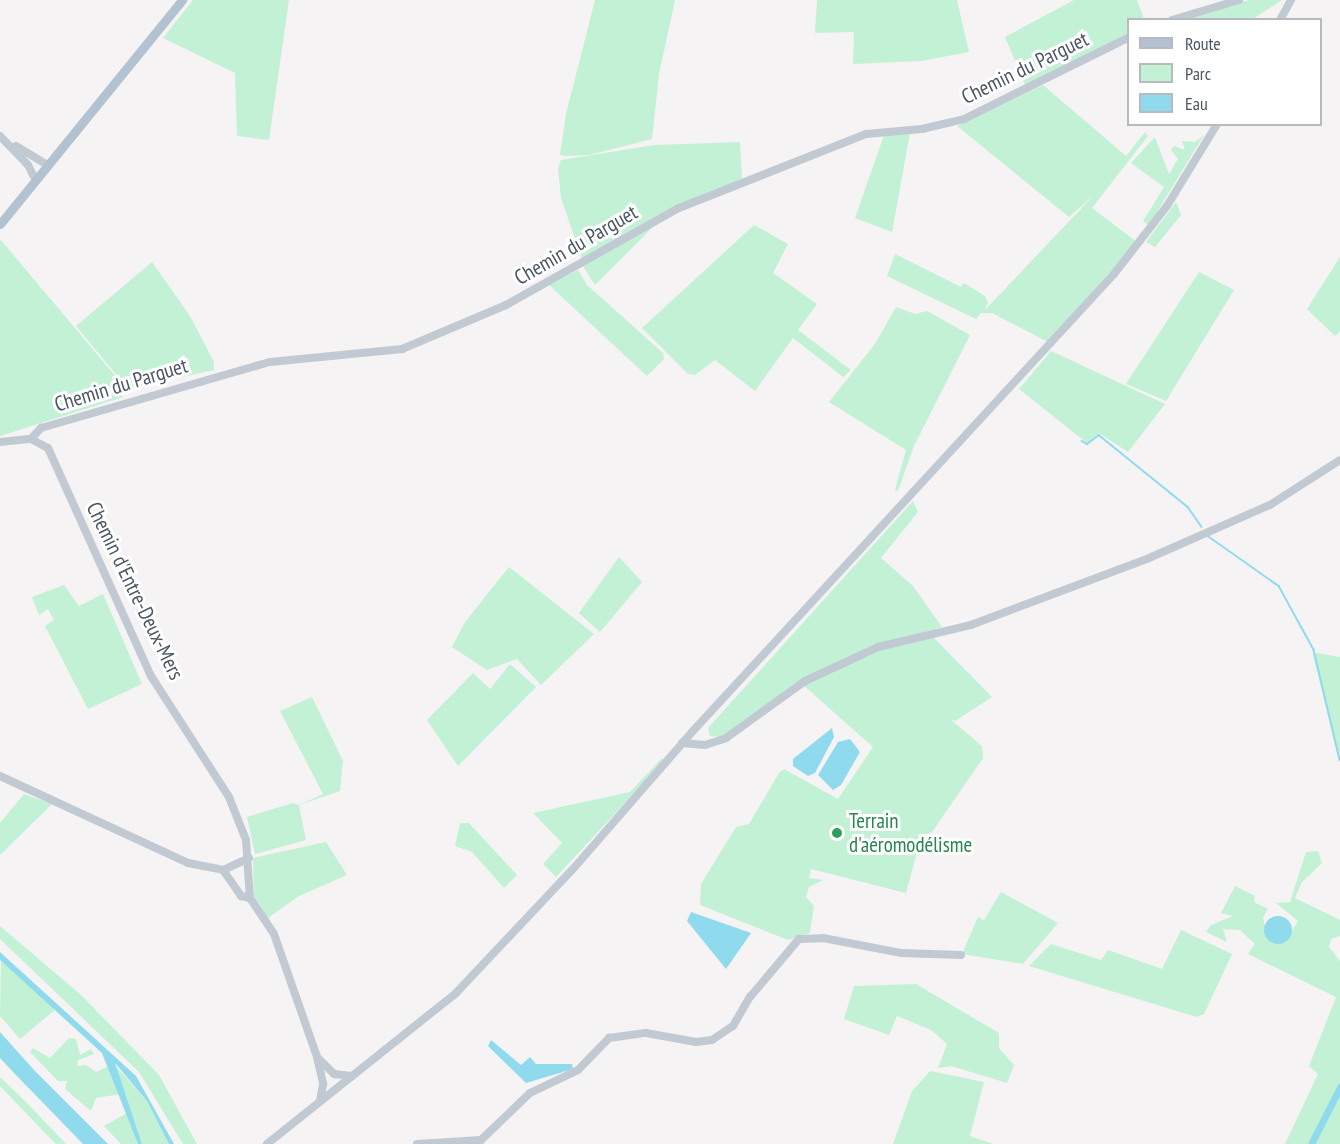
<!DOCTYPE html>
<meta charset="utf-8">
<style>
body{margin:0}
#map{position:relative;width:1340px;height:1144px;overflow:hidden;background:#f5f3f3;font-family:"PT Sans Narrow",sans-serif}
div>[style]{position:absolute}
.green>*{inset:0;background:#c3f1d5}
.water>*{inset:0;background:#90daee}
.round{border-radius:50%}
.stream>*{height:1.5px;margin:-0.75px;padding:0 0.75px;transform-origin:0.75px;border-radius:0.75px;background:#90daee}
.canal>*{height:7px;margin:-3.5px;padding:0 3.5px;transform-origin:3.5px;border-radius:3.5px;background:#90daee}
.minor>*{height:8px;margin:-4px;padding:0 4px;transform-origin:4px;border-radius:4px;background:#c1cad2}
.major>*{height:9px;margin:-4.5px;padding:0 4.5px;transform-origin:4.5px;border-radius:4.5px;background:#b3c2d1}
.dots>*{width:16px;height:16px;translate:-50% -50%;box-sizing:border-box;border:3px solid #fff;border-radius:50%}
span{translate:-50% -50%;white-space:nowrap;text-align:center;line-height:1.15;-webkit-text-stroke:6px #fff;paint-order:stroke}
.street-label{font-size:21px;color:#4a5661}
.leisure-label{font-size:21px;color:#27864d}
.left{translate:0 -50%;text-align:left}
.legend{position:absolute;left:1127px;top:18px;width:195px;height:108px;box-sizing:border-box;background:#fff;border:2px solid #b7bbc0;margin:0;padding:8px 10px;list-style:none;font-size:18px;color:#4a5661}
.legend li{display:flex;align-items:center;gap:12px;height:30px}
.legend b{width:30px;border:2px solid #b7bbc0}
</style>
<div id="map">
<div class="green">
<i style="clip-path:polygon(193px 0,289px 0,269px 140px,237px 136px,235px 73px,163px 38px)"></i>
<i style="clip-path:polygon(595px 0,675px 0,659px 74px,652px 139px,589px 155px,565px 156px,560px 155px,566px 114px)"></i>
<i style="clip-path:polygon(817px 0,957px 0,969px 52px,921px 61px,853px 64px,854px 32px,815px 33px)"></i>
<i style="clip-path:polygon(1074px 0,1137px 0,1144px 19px,1128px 20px,1128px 35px,1026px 87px,1005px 37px)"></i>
<i style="clip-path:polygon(1249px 0,1282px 0,1253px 19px,1183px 20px)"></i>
<i style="clip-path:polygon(1043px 85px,1126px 156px,1145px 132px,1148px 136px,1092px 208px,1137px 242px,1048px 342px,992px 313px,981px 313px,976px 319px,887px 276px,895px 254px,961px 287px,964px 283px,985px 296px,988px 303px,984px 311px,1094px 195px,1069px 217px,957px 126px)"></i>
<i style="clip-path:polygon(910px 133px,892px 232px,855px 218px,884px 135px)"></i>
<i style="clip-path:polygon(1204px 135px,1149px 225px,1143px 221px,1164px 187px,1131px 163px,1155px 137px,1169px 174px,1178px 159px,1171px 150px,1174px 146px,1185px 150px,1182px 141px,1195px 142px)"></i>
<i style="clip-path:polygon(740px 142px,742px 179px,655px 217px,582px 259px,561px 198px,558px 169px,561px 160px,654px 145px)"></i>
<i style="clip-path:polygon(1176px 202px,1181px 215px,1155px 247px,1146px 242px)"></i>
<i style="clip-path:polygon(660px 220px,595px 285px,583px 266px)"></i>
<i style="clip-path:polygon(754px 225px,788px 244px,773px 273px,817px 304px,798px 330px,851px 370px,843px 377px,793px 338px,755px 391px,715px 360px,695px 375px,688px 374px,642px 328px)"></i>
<i style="clip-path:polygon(0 239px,117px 378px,111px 381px,123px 397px,0 436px)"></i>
<i style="clip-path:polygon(1340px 257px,1340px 331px,1335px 336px,1307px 309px)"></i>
<i style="clip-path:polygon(152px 262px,190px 316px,214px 362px,214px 370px,128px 389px,76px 326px)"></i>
<i style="clip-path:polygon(578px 270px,587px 285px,663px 353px,664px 359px,647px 376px,549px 285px)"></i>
<i style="clip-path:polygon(1199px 272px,1234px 290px,1166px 401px,1126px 384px)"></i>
<i style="clip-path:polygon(896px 307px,915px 314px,927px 311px,970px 335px,914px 446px,898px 491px,895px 490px,906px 450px,829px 402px,875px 344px)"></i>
<i style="clip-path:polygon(1051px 351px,1165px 404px,1128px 452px,1099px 433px,1087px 443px,1019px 389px)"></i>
<i style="clip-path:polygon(913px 501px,918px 512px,881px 558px,913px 586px,942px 627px,876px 646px,801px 679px,722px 737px,710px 736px,708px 728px)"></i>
<i style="clip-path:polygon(619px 557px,642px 582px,600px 632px,579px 613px)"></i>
<i style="clip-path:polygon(509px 567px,594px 634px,541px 685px,517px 659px,487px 670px,452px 647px,465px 622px)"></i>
<i style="clip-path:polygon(64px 585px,79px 606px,103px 594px,142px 684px,88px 709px,45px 626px,54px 620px,48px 609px,39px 615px,32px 597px)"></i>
<i style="clip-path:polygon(931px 635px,992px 697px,955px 721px,950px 719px,982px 746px,983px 758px,932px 832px,921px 837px,906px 893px,811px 869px,809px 878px,823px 880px,809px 887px,806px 897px,814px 906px,810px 933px,788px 940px,700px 905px,701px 884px,736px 827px,749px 824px,779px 773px,784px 769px,838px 799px,873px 747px,802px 684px,876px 649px)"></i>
<i style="clip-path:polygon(1317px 653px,1340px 657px,1340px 763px,1313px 655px)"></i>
<i style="clip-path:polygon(510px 664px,536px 687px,458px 766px,427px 720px,473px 673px,490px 689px)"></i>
<i style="clip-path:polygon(312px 697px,343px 761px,340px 791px,299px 805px,306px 840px,255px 854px,247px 817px,293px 803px,299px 805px,323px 794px,280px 711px)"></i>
<i style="clip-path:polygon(661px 759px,665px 760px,556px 877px,543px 864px,562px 843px,533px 813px,630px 792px)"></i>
<i style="clip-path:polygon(24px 794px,52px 804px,0 855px,0 823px)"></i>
<i style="clip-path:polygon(460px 823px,469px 823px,517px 875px,504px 888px,472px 852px,455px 846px)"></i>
<i style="clip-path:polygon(326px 842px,347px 875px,299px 896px,268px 918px,254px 896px,253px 858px)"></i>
<i style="clip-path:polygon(1318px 851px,1322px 863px,1302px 882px,1295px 898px,1340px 920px,1340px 936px,1331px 939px,1329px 947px,1340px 961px,1340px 1144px,1285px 1144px,1318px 1074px,1309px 1066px,1336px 997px,1248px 954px,1255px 944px,1240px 930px,1223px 929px,1227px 942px,1206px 932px,1211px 925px,1233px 916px,1221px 913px,1235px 886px,1255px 896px,1254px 902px,1268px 909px,1263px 917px,1267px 940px,1285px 942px,1298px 921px,1276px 903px,1290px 902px,1306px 852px)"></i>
<i style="clip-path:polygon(1001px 892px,1058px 923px,1023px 964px,962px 954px,978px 917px,984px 920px)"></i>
<i style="clip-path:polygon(0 926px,81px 995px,159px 1075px,197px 1144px,183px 1144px,139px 1072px,0 939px)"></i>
<i style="clip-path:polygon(1181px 930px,1232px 954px,1204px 1014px,1197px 1017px,1029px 966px,1051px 944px,1101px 960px,1108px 950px,1162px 969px)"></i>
<i style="clip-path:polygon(1px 961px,56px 1009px,20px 1039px,0 1016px)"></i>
<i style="clip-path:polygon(916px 984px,999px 1033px,999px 1048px,1014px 1065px,1007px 1083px,951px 1066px,938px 1068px,947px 1044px,931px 1030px,897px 1016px,889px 1035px,844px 1019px,854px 986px)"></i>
<i style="clip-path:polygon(69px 1038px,76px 1039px,80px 1055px,91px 1049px,94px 1054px,78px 1060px,77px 1066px,86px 1065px,96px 1072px,109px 1066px,120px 1094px,96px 1098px,91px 1111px,65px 1089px,67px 1081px,58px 1081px,30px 1052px,33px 1048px,50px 1058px)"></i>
<i style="clip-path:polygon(114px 1064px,147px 1101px,169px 1144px,142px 1144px)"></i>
<i style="clip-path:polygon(930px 1071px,984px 1082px,970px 1136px,993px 1144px,893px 1144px,912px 1091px)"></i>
<i style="clip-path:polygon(0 1077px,26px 1102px,66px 1144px,56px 1144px,47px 1135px,0 1086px)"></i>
<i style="clip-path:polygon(127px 1113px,133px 1130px,138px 1144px,121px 1144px,104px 1126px)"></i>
</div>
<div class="water">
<i style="clip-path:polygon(832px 728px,834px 737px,815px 773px,808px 776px,793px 766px,793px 759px)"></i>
<i style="clip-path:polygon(850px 739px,860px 752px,841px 785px,833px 790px,818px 775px,838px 742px)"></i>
<i style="clip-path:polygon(691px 912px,751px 933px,726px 969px,687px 921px)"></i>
<i class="round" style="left:1264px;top:916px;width:28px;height:28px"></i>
<i style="clip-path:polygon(0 952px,136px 1076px,174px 1144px,169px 1144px,147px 1101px,115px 1063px,142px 1144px,138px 1144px,102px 1053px,0 960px)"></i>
<i style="clip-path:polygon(0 1032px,34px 1070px,108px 1144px,83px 1144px,15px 1074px,0 1058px)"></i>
<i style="clip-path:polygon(491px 1040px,521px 1065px,530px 1057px,536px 1064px,572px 1064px,573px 1069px,526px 1083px,488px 1046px)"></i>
</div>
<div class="stream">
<i style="left:1082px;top:441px;width:6px;rotate:31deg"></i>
<i style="left:1087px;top:444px;width:15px;rotate:-37deg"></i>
<i style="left:1099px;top:435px;width:114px;rotate:39deg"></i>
<i style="left:1188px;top:507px;width:24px;rotate:55deg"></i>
<i style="left:1208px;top:536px;width:87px;rotate:35.2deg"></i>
<i style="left:1279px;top:586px;width:73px;rotate:61.3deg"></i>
<i style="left:1314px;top:650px;width:113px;rotate:76.7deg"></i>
</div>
<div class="canal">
<i style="left:1311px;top:1144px;width:64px;rotate:-63deg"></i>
</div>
<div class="minor">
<i style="left:1172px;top:20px;width:70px;rotate:-16.6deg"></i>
<i style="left:1280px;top:20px;width:23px;rotate:-61deg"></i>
<i style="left:0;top:136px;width:40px;rotate:46deg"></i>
<i style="left:28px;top:165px;width:16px;rotate:63deg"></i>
<i style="left:16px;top:146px;width:37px;rotate:31deg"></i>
<i style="left:31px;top:439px;width:15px;rotate:-48deg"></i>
<i style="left:41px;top:428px;width:238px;rotate:-16.1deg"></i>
<i style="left:270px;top:362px;width:133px;rotate:-5.6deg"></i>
<i style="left:402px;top:349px;width:113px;rotate:-22.9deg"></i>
<i style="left:506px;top:305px;width:198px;rotate:-29.3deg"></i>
<i style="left:679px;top:208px;width:201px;rotate:-21.6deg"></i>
<i style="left:866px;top:134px;width:56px;rotate:-5.1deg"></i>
<i style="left:922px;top:129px;width:43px;rotate:-13.4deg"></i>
<i style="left:964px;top:119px;width:183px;rotate:-26.3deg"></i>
<i style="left:0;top:442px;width:31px;rotate:-6deg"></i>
<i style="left:31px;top:439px;width:19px;rotate:28deg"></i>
<i style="left:48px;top:448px;width:250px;rotate:65.7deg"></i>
<i style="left:151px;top:676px;width:144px;rotate:57.2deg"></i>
<i style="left:229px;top:797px;width:46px;rotate:68.4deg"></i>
<i style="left:246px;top:840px;width:58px;rotate:86.1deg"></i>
<i style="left:250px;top:898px;width:43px;rotate:56.3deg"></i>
<i style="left:274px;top:934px;width:130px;rotate:70.7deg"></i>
<i style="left:317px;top:1057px;width:28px;rotate:77deg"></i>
<i style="left:323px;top:1084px;width:17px;rotate:100deg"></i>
<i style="left:682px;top:743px;width:23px;rotate:5deg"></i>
<i style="left:705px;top:745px;width:22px;rotate:-18deg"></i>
<i style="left:726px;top:738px;width:97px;rotate:-35.8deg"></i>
<i style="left:805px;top:681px;width:81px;rotate:-25deg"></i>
<i style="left:878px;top:647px;width:96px;rotate:-13.3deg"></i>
<i style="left:971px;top:625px;width:190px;rotate:-20.6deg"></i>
<i style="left:1149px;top:558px;width:132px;rotate:-23.7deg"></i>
<i style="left:1270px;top:505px;width:83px;rotate:-32.7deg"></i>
<i style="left:0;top:776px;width:207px;rotate:24.8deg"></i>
<i style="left:188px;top:863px;width:36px;rotate:11deg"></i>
<i style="left:249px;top:858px;width:29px;rotate:155deg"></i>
<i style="left:223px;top:870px;width:32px;rotate:55deg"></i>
<i style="left:241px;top:896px;width:9px;rotate:13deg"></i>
<i style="left:320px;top:1060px;width:20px;rotate:45deg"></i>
<i style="left:334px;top:1074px;width:18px;rotate:6deg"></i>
<i style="left:267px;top:1144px;width:242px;rotate:-38.6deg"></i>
<i style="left:456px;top:993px;width:170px;rotate:-46.7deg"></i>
<i style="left:573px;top:869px;width:181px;rotate:-49deg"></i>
<i style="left:692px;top:732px;width:623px;rotate:-47.34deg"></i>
<i style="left:1114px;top:274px;width:86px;rotate:-52.1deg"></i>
<i style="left:1167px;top:206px;width:96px;rotate:-58.6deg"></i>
<i style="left:417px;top:1144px;width:64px;rotate:-3.6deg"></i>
<i style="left:481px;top:1140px;width:68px;rotate:-43.8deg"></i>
<i style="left:530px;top:1093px;width:53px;rotate:-25.6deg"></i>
<i style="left:578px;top:1070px;width:45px;rotate:-45.9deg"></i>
<i style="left:609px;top:1038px;width:37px;rotate:-8deg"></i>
<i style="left:646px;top:1033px;width:51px;rotate:10.2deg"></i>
<i style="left:696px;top:1042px;width:16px;rotate:-7deg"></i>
<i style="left:712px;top:1040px;width:25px;rotate:-34deg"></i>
<i style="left:733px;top:1026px;width:34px;rotate:-60deg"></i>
<i style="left:750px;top:997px;width:76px;rotate:-49.8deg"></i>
<i style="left:799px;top:939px;width:24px;rotate:-2deg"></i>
<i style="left:823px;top:938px;width:79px;rotate:10.9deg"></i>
<i style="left:901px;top:953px;width:60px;rotate:1.9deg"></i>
</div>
<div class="major">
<i style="left:0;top:224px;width:289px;rotate:-50.9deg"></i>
</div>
<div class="dots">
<i style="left:837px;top:833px;background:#2e9e5b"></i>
</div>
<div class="street-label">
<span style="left:1025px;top:68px;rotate:-26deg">Chemin du Parguet</span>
<span style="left:576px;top:245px;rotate:-30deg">Chemin du Parguet</span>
<span style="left:121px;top:385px;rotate:-17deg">Chemin du Parguet</span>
<span style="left:135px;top:591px;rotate:64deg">Chemin d'Entre-Deux-Mers</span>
</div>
<div class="leisure-label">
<span class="left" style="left:849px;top:833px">Terrain<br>d'aéromodélisme</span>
</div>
<ul class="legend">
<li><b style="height:8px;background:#b3c2d1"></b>Route</li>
<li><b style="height:16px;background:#c3f1d5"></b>Parc</li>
<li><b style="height:16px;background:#90daee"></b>Eau</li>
</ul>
</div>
